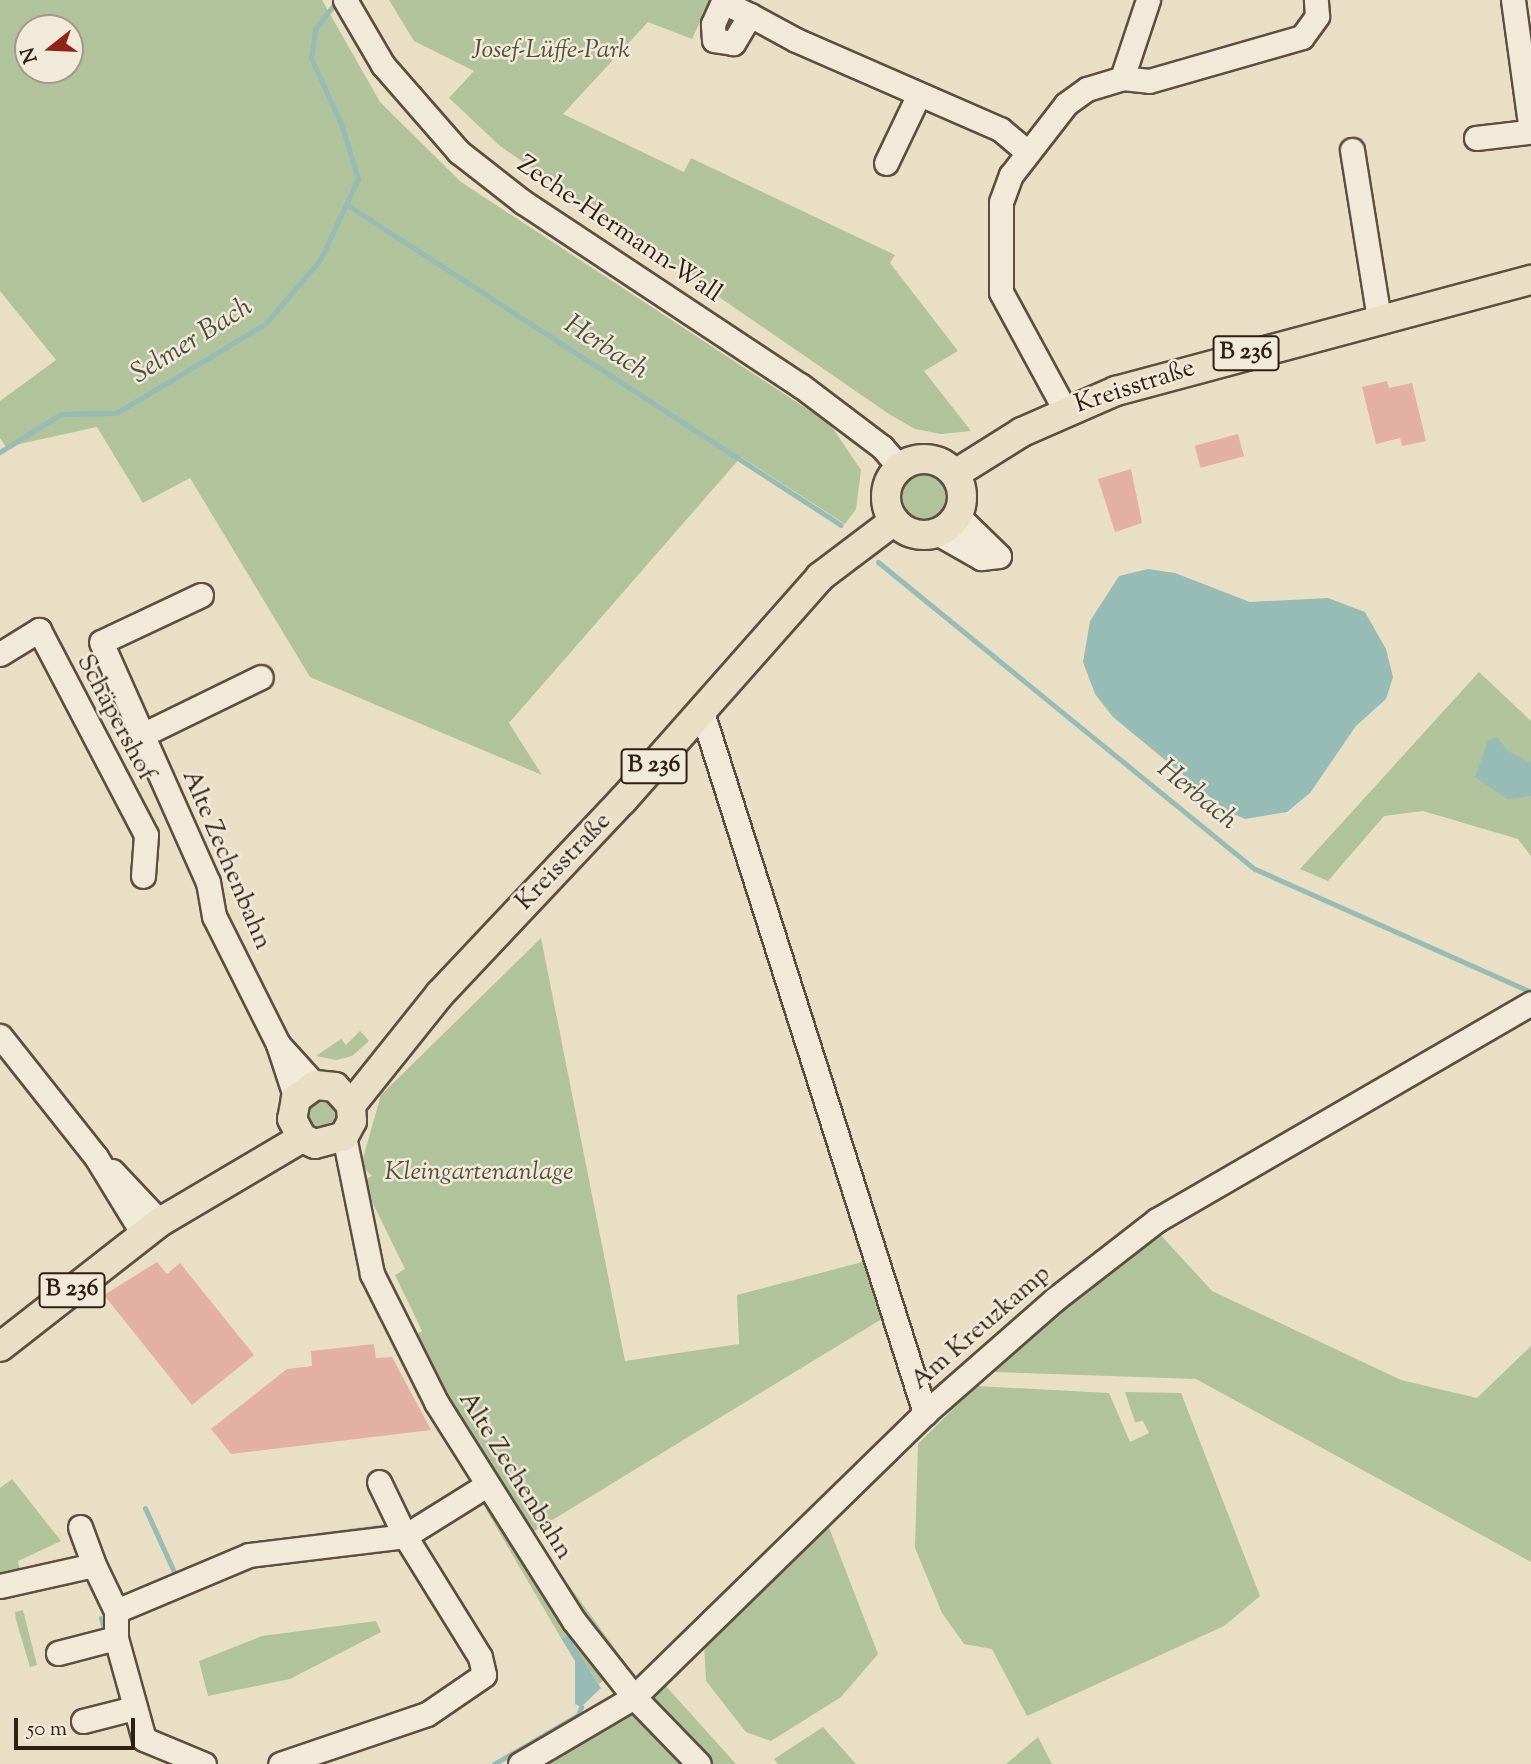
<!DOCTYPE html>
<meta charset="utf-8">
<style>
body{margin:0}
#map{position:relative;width:1531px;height:1764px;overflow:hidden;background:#e9dfc5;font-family:"Sorts Mill Goudy",serif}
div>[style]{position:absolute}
.green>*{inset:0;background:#b0c39a}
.round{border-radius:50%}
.water>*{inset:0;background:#97bcb5}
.stream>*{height:5px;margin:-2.5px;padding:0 2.5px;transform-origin:2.5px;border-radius:2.5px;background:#97bcb5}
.building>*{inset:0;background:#e4b0a3;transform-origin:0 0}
.roads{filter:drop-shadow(2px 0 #5d4e40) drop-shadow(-2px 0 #5d4e40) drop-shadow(0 2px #5d4e40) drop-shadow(0 -2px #5d4e40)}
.minor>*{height:23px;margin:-11.5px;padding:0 11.5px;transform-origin:11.5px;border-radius:11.5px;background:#f1ead9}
.major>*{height:28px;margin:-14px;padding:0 14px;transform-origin:14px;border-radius:14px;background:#e9dfc5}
.major>.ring{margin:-14px;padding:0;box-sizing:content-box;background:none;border:28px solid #e9dfc5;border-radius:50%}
span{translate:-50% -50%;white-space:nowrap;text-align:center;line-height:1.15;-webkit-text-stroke:5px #f1ead9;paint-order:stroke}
.shield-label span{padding:2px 5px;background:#f1ead9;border:2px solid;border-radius:5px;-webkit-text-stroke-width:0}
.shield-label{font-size:24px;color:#2e1e14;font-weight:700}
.park-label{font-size:26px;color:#55503c;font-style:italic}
.street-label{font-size:26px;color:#2e1e14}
.water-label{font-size:28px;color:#4e4d44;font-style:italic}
.north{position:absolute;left:14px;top:14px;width:70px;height:70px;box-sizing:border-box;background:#f1ead9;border:2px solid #a3988a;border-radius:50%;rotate:252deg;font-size:19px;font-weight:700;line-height:28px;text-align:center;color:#2e1e14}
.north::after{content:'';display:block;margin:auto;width:24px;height:32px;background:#8f2418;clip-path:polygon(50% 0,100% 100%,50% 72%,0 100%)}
.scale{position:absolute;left:14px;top:1718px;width:121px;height:32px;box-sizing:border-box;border:4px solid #2e1e14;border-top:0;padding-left:9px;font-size:21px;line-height:24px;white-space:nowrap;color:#2e1e14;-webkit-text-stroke:5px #f1ead9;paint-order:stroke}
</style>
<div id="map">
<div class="green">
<i style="clip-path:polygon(evenodd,0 0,322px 0,380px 102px,461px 182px,830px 424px,861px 470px,856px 509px,845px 524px,741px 457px,509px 723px,542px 775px,310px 677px,190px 478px,143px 503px,97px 427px,6px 447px,0 438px,0 401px,56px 360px,0 291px,0 0,28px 28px,70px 28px,70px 70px,28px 70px,28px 28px)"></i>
<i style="clip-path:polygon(389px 0,710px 0,692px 39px,648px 22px,563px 114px,684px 172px,691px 158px,895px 255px,890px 263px,958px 351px,924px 371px,971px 431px,941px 434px,915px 429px,889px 414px,500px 146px,449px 98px,474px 71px,414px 41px)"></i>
<i class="round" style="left:892px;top:467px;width:60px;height:60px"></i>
<i style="clip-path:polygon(1479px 672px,1531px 721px,1531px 856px,1518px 839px,1423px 811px,1384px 816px,1328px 881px,1300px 869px)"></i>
<i style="clip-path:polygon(541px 938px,625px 1361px,739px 1344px,737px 1295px,866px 1261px,890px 1314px,531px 1533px,637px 1679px,620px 1671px,553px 1581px,411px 1337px,422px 1331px,395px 1275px,405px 1269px,362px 1181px,372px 1176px,361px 1165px,381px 1095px)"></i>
<i style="clip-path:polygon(360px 1031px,369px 1041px,352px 1056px,336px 1060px,316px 1056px,341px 1039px,346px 1045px)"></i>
<i style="clip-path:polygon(326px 1098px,336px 1107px,336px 1120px,315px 1129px,306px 1120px,306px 1109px,313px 1100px)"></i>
<i style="clip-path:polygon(1157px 1231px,1212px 1291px,1401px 1380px,1477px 1398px,1531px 1346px,1531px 1562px,1196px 1379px,993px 1372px,1059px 1308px)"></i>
<i style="clip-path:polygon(976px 1386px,1109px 1393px,1130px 1442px,1149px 1433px,1143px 1421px,1135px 1422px,1125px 1392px,1181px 1393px,1260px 1596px,1224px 1626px,1027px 1716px,992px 1649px,964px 1644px,942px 1613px,915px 1548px,918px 1444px)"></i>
<i style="clip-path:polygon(12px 1479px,61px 1541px,18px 1561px,21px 1575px,0 1580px,0 1488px)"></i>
<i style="clip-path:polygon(486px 1497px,608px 1677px,599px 1684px,567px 1635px,561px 1638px,481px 1501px)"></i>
<i style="clip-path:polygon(828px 1525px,878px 1654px,841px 1697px,771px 1741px,746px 1732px,706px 1681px,704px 1643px)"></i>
<i style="clip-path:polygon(23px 1610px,37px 1665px,30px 1667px,16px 1620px,15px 1612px)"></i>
<i style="clip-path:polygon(376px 1621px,381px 1632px,290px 1679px,208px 1696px,199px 1661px,262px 1636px)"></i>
<i style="clip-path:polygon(664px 1684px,736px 1764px,545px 1764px,601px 1730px)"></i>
<i style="clip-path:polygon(823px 1727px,856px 1764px,778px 1764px,774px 1759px)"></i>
<i style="clip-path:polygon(1038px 1737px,1052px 1764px,1006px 1764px)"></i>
</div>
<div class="water">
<i style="clip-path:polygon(1148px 569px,1175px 573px,1250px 602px,1328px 598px,1365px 612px,1386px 649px,1393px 677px,1386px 699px,1356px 726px,1310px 793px,1287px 812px,1245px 819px,1227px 811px,1113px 717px,1095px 694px,1083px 662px,1090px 621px,1119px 576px)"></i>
<i style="clip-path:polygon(1497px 737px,1508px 751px,1531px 763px,1531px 796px,1507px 799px,1475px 777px,1488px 741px)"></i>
<i style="clip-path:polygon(568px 1635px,601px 1688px,581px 1707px,575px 1704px,575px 1661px,561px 1638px)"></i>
</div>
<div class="stream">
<i style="left:349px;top:206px;width:586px;rotate:32.96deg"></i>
<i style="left:0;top:452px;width:72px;rotate:-31.9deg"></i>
<i style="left:61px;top:414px;width:55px;rotate:-1deg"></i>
<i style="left:116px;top:413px;width:121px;rotate:-30.8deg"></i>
<i style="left:220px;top:351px;width:54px;rotate:-31.3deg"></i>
<i style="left:266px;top:323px;width:83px;rotate:-49.4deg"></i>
<i style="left:320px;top:260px;width:89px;rotate:-64.9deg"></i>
<i style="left:358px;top:179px;width:55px;rotate:-106.8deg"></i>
<i style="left:342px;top:126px;width:75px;rotate:-114.5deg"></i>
<i style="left:311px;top:58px;width:29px;rotate:-82deg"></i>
<i style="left:315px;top:29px;width:37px;rotate:-52deg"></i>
<i style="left:878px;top:562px;width:486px;rotate:39.2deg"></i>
<i style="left:1255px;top:869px;width:302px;rotate:24deg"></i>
<i style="left:145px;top:1508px;width:75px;rotate:65.5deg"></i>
<i style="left:406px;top:1521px;width:60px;rotate:-31.3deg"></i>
<i style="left:318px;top:1535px;width:78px;rotate:-7.4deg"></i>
<i style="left:101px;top:1618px;width:18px;rotate:74deg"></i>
<i style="left:126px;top:1716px;width:30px;rotate:76deg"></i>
<i style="left:494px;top:1764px;width:97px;rotate:-30.3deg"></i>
<i style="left:578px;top:1715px;width:9px;rotate:-69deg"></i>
</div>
<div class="building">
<i style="clip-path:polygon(1387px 381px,1389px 388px,1412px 383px,1426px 441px,1402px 446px,1400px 438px,1376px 444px,1362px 387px)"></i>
<i style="left:1238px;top:434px;width:23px;height:45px;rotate:75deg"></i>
<i style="clip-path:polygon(1131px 469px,1142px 523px,1115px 532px,1098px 479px)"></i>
<i style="clip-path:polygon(157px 1262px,167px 1274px,180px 1263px,254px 1355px,192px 1405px,104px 1295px)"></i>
<i style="clip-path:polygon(374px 1344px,376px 1358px,392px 1357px,431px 1430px,231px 1454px,211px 1429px,287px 1369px,312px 1366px,311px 1351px)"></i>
</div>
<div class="roads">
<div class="minor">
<i style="left:345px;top:0;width:75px;rotate:59.7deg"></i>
<i style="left:383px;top:65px;width:116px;rotate:48.9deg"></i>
<i style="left:459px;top:152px;width:81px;rotate:38deg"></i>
<i style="left:523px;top:202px;width:332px;rotate:33.5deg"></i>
<i style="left:800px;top:385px;width:103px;rotate:37.1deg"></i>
<i style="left:882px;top:447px;width:28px;rotate:49deg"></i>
<i style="left:1513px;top:0;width:132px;rotate:82.2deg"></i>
<i style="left:750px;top:15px;width:33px;rotate:121deg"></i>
<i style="left:733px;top:43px;width:19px;rotate:-171deg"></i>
<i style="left:714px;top:40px;width:16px;rotate:-94deg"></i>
<i style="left:713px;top:24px;width:24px;rotate:-66deg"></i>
<i style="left:723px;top:2px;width:30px;rotate:26deg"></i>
<i style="left:750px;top:15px;width:52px;rotate:28.5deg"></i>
<i style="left:796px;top:40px;width:223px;rotate:23.6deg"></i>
<i style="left:1000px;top:129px;width:34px;rotate:40deg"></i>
<i style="left:1122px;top:78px;width:82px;rotate:-71.6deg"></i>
<i style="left:1476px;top:138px;width:52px;rotate:-6.6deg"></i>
<i style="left:1352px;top:150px;width:171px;rotate:80.9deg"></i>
<i style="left:886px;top:163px;width:76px;rotate:-64.4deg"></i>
<i style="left:1065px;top:410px;width:134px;rotate:-118.5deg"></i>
<i style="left:1001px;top:292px;width:90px;rotate:-90deg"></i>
<i style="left:1001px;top:202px;width:29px;rotate:-70deg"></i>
<i style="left:1011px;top:175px;width:90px;rotate:-52.2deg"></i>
<i style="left:1066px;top:104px;width:26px;rotate:-36deg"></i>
<i style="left:1087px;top:89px;width:37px;rotate:-17deg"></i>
<i style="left:1122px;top:78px;width:27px;rotate:6deg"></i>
<i style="left:1149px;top:81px;width:159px;rotate:-16deg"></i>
<i style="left:1302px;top:37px;width:26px;rotate:-54deg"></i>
<i style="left:1317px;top:16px;width:16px;rotate:-94deg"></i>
<i style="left:958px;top:516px;width:57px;rotate:44.3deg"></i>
<i style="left:937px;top:533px;width:51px;rotate:29.6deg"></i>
<i style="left:981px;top:558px;width:18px;rotate:-6deg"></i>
<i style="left:201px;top:595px;width:110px;rotate:154.8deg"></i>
<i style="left:101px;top:642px;width:263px;rotate:66deg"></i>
<i style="left:208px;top:882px;width:35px;rotate:80deg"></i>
<i style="left:214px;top:916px;width:143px;rotate:63.4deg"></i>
<i style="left:0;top:654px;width:46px;rotate:-31.6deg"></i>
<i style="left:39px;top:630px;width:231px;rotate:62.4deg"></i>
<i style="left:146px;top:835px;width:41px;rotate:94.2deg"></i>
<i style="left:702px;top:712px;width:736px;rotate:72.35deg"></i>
<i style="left:142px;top:735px;width:132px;rotate:-26deg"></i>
<i style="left:0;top:1036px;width:154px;rotate:51.6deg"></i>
<i style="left:96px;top:1157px;width:90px;rotate:58.6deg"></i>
<i style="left:296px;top:1099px;width:58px;rotate:-108.1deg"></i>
<i style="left:278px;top:1044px;width:55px;rotate:47.9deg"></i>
<i style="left:344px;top:1136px;width:141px;rotate:78.5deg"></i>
<i style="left:372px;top:1274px;width:143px;rotate:63.4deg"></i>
<i style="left:436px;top:1402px;width:259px;rotate:57.8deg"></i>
<i style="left:574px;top:1621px;width:97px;rotate:51.7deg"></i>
<i style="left:634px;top:1697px;width:93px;rotate:45.9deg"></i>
<i style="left:112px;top:1171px;width:70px;rotate:46.7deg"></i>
<i style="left:379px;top:1482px;width:60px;rotate:64.3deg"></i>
<i style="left:405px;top:1536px;width:94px;rotate:-32deg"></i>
<i style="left:80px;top:1527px;width:40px;rotate:69.8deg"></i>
<i style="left:0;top:1586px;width:96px;rotate:-12.6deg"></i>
<i style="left:94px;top:1565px;width:51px;rotate:64.4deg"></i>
<i style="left:58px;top:1653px;width:60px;rotate:-14.5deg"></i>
<i style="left:83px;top:1721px;width:53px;rotate:-14.3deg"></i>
<i style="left:204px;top:1764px;width:65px;rotate:-157.4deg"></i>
<i style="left:144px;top:1739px;width:105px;rotate:-105.5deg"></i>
<i style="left:116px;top:1638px;width:27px;rotate:-90deg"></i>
<i style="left:116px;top:1611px;width:144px;rotate:-22.8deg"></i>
<i style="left:249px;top:1555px;width:157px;rotate:-6.9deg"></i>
<i style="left:405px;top:1536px;width:142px;rotate:58.2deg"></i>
<i style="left:480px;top:1657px;width:18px;rotate:77deg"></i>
<i style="left:484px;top:1675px;width:69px;rotate:145.6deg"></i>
<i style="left:427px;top:1714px;width:155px;rotate:161.2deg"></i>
<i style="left:520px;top:1764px;width:132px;rotate:-30.4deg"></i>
<i style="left:634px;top:1697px;width:407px;rotate:-44.3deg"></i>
<i style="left:925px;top:1413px;width:173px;rotate:-41.2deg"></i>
<i style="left:1055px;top:1299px;width:129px;rotate:-37.8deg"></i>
<i style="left:1157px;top:1220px;width:432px;rotate:-30.1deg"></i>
</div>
<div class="major">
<i class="ring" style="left:886px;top:459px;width:48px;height:48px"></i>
<i style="left:955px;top:474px;width:79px;rotate:-32.1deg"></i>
<i style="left:1022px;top:432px;width:103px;rotate:-23.6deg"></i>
<i style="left:1116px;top:391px;width:430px;rotate:-15deg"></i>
<i style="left:351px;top:1105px;width:24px;rotate:-132deg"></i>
<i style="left:335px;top:1087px;width:20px;rotate:-174deg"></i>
<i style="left:315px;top:1085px;width:24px;rotate:144deg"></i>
<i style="left:296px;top:1099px;width:20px;rotate:101deg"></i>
<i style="left:292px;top:1119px;width:21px;rotate:62deg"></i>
<i style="left:302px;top:1138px;width:14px;rotate:25deg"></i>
<i style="left:315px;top:1144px;width:30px;rotate:-15deg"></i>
<i style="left:344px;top:1136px;width:17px;rotate:-62deg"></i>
<i style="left:352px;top:1121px;width:16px;rotate:-94deg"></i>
<i style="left:351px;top:1105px;width:142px;rotate:-51.3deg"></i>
<i style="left:440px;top:994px;width:267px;rotate:-46.7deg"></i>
<i style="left:623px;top:800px;width:298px;rotate:-48.5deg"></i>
<i style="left:820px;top:577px;width:93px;rotate:-37.1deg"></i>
<i style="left:0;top:1347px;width:203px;rotate:-38deg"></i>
<i style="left:160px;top:1222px;width:165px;rotate:-30.6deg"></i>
</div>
</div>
<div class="shield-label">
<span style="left:1246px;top:353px">B 236</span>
<span style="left:654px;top:766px">B 236</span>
<span style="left:72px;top:1290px">B 236</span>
</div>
<div class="park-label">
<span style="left:551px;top:51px">Josef-Lüffe-Park</span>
<span style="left:479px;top:1173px">Kleingartenanlage</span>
</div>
<div class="street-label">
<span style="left:619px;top:230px;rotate:34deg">Zeche-Hermann-Wall</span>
<span style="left:1135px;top:387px;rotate:-18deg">Kreisstraße</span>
<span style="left:115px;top:718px;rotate:62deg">Schäpershof</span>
<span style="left:226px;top:860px;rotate:67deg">Alte Zechenbahn</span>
<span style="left:564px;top:862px;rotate:-46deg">Kreisstraße</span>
<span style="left:981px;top:1328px;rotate:-41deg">Am Kreuzkamp</span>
<span style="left:515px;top:1476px;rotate:58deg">Alte Zechenbahn</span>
</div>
<div class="water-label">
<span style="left:192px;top:341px;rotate:-32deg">Selmer Bach</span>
<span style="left:606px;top:348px;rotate:33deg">Herbach</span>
<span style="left:1197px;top:795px;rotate:39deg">Herbach</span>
</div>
<div class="north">N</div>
<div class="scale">50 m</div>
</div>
